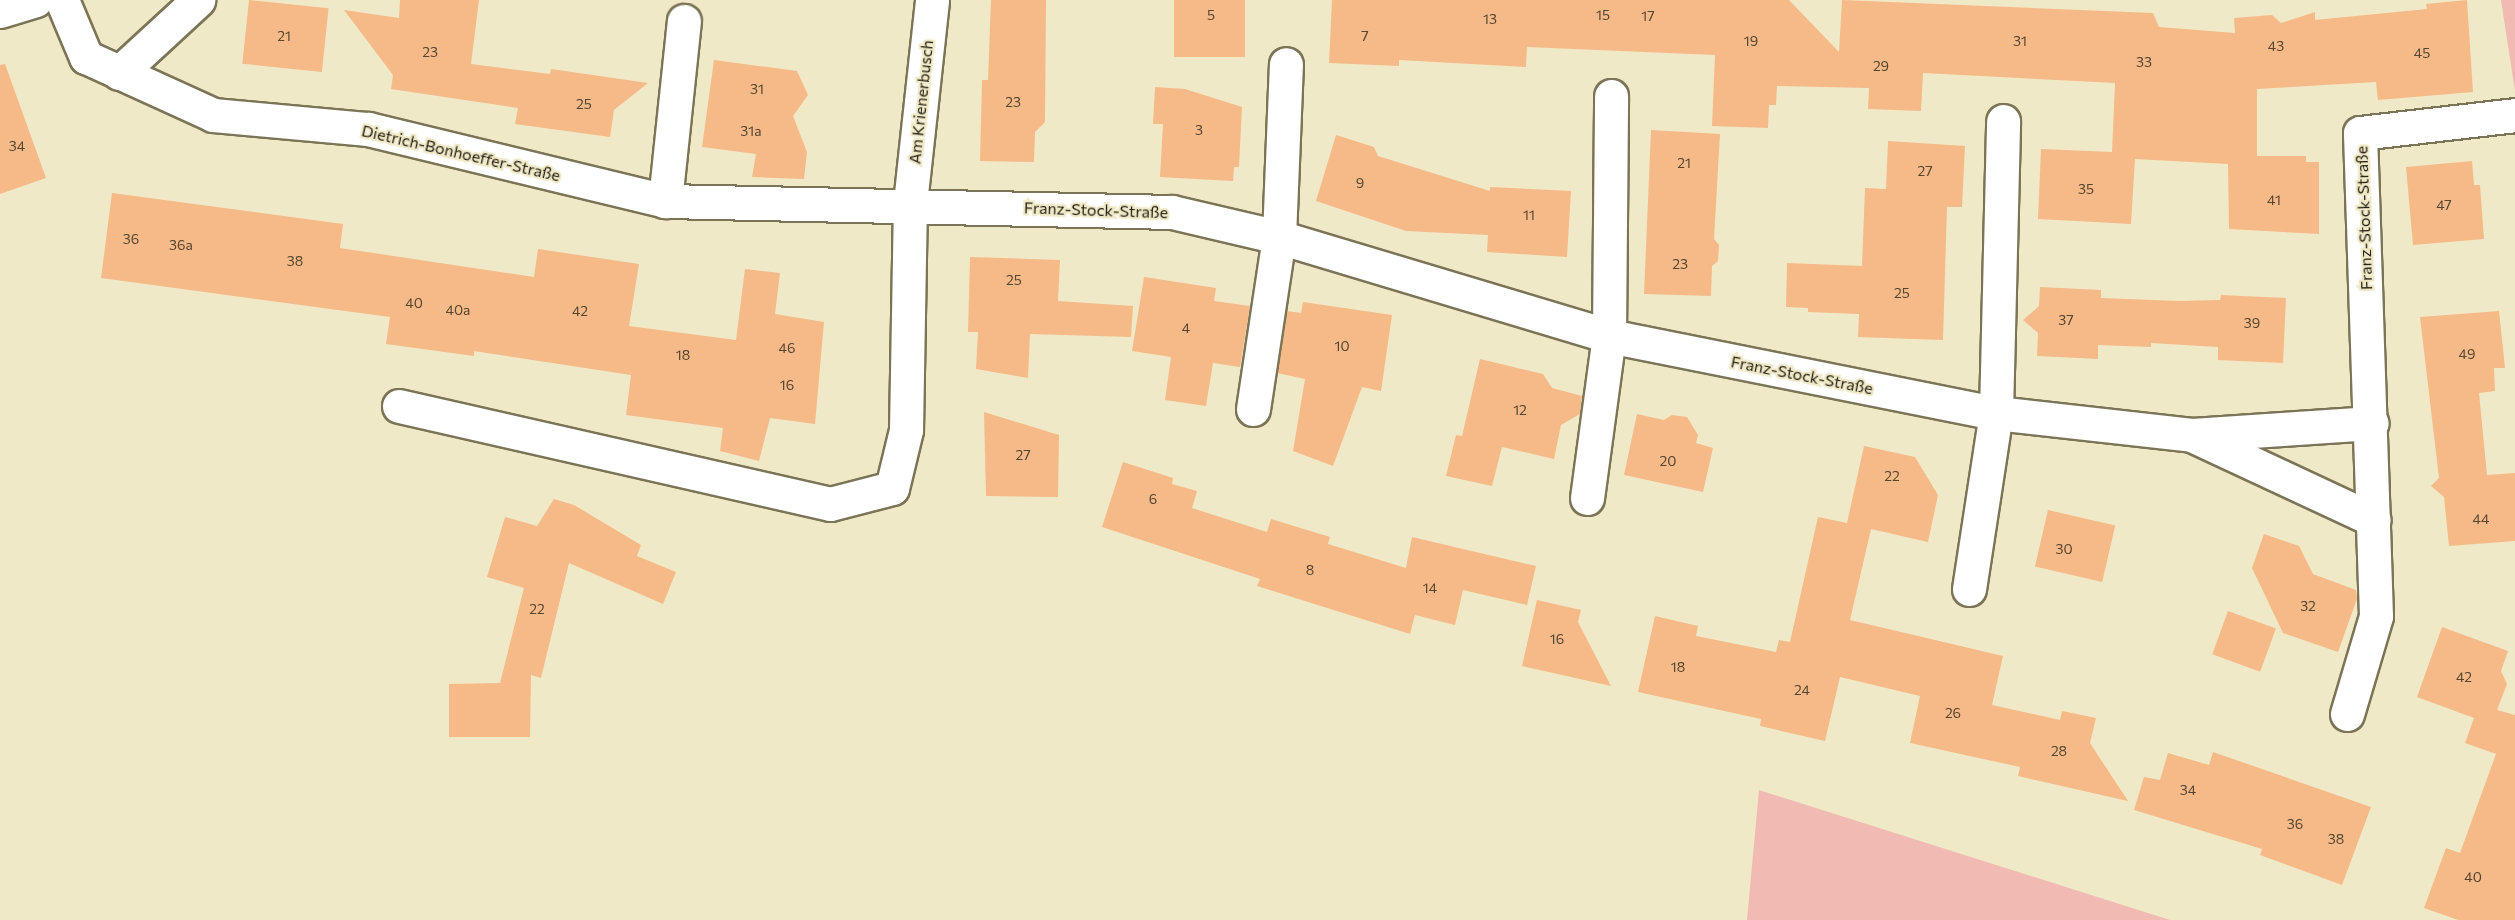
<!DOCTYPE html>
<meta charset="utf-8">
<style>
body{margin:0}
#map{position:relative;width:2515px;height:920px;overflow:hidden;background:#f0e9c7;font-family:Commissioner,sans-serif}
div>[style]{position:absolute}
.green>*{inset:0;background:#f1bab3}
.building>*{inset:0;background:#f5ba88;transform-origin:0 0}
.roads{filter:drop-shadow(2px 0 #7b7456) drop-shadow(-2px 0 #7b7456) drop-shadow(0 2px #7b7456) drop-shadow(0 -2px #7b7456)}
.street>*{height:33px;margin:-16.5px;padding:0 16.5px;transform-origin:16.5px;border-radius:16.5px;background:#fff}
span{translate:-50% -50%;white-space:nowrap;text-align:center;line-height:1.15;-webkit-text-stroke:4.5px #f0e9c7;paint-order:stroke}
.number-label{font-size:14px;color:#564530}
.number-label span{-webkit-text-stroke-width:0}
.street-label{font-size:16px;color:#211e12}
</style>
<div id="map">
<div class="green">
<i style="clip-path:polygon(2501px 0,2515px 0,2515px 91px)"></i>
<i style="clip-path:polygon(1759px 790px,2170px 920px,1747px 920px)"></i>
</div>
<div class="building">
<i style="left:249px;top:0;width:80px;height:64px;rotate:6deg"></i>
<i style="clip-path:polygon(400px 0,479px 0,471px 64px,550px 74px,551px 69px,648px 83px,614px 110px,610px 137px,515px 124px,518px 108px,391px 89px,393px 75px,344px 10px,399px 18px)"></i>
<i style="clip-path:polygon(991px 0,1046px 0,1045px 122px,1035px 132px,1034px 162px,980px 161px,982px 80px,988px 80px)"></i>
<i style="left:1174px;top:0;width:71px;height:57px"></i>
<i style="clip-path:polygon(1332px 0,1789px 0,1839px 52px,1842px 0,2153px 13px,2159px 27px,2235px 33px,2234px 18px,2272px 15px,2281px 23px,2315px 12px,2315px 20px,2427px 9px,2426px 4px,2467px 0,2473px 92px,2378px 100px,2376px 82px,2257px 89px,2257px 156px,2306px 156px,2306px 162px,2319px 162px,2319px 234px,2229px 229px,2228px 164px,2135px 159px,2131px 224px,2038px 219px,2041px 149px,2112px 152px,2115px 83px,1923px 73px,1921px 111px,1868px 109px,1869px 88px,1777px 86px,1776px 105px,1769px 105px,1768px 128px,1712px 126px,1715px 55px,1527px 47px,1526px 67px,1399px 60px,1399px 66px,1329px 63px)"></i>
<i style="clip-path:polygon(714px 60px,797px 71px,808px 95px,793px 116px,807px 152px,804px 179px,752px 177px,756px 154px,702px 147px)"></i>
<i style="clip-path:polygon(5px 64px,46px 178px,0 194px,0 65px)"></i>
<i style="clip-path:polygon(1155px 87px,1185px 89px,1242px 107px,1239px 167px,1234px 167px,1233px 181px,1160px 177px,1163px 124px,1153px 124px)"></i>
<i style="clip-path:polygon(1651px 130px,1720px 134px,1714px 239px,1719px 245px,1718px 261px,1712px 266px,1711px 296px,1644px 294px)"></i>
<i style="clip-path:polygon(1336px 135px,1374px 147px,1378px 156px,1490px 191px,1490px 187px,1571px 191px,1567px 257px,1487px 252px,1488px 235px,1406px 231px,1316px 201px)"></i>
<i style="clip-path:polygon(1888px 141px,1965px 146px,1962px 207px,1947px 207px,1943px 340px,1858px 337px,1859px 314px,1808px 312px,1808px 308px,1786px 307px,1787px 263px,1862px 266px,1865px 188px,1886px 189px)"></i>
<i style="clip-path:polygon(2472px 161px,2474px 185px,2480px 185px,2484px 239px,2413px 245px,2406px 167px)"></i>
<i style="clip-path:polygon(112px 193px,343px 224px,340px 248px,534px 277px,538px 249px,639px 264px,629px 326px,736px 340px,745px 269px,780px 273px,775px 314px,824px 322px,815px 424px,770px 418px,759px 461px,720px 451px,723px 428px,626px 415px,631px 375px,474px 351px,474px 356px,386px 344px,390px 317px,101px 278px)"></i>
<i style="clip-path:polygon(970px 257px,1060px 260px,1058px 301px,1133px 306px,1131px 337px,1030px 334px,1028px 378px,976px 369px,978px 332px,968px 332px)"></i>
<i style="clip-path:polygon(1144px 277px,1216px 288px,1214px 301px,1250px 306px,1240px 367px,1213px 363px,1206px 406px,1165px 400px,1171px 357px,1132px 351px)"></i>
<i style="clip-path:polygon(2040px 287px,2101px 290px,2101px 298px,2179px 301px,2220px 300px,2221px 295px,2286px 298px,2283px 363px,2218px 360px,2218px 347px,2151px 343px,2151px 347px,2098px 345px,2098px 359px,2037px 356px,2038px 333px,2023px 320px,2039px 306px)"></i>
<i style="clip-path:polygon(1303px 302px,1392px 315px,1381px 391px,1362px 387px,1333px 466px,1293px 451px,1305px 379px,1277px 373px,1287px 311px,1301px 313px)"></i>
<i style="clip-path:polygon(2499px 311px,2505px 368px,2494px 368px,2495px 391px,2479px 393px,2487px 475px,2515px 473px,2515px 541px,2449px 546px,2444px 497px,2431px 486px,2439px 478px,2420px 317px)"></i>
<i style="clip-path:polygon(1480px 359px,1543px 374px,1552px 388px,1582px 396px,1580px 414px,1561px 425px,1554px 459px,1502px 447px,1492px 486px,1446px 476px,1456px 435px,1462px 436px)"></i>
<i style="clip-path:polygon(984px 412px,1059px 435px,1058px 497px,986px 496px)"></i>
<i style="clip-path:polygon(1637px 414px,1664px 420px,1672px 415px,1687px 417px,1698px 435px,1696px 443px,1713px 448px,1703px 492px,1624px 475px)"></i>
<i style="clip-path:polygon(1864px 446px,1915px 457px,1938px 495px,1928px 542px,1871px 529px,1850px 620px,2003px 656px,1992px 705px,2060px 720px,2062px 711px,2096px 718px,2090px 743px,2128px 801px,2018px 776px,2020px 767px,1910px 743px,1920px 696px,1840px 677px,1825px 741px,1760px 726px,1761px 719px,1638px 692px,1655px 616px,1698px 626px,1696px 636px,1776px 652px,1779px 640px,1790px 642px,1818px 517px,1852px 524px,1847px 523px)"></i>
<i style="clip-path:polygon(1123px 462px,1173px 478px,1172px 484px,1197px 491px,1192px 508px,1267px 532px,1271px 519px,1330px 537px,1328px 544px,1406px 568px,1412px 537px,1536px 566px,1527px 605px,1463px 590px,1455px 625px,1415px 615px,1410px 634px,1257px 586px,1260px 579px,1102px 527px)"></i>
<i style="clip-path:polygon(554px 499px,574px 505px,641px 545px,637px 556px,676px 572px,663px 604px,569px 563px,541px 678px,531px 675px,530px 737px,449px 737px,449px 684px,500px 683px,524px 588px,487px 577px,505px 517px,537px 526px)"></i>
<i style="left:2048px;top:510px;width:69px;height:58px;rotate:13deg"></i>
<i style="clip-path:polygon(2264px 534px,2299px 546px,2313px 574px,2356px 590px,2357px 599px,2338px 652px,2283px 633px,2252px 568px)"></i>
<i style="clip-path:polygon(1537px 600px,1581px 610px,1578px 622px,1611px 686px,1522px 666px)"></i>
<i style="left:2228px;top:611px;width:51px;height:46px;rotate:20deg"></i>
<i style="clip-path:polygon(2442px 627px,2508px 651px,2501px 671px,2507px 684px,2497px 710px,2515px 715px,2515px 920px,2458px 920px,2424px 908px,2446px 848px,2460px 853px,2496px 754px,2465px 743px,2474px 718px,2417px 697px)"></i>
<i style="clip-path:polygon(2213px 752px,2371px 807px,2342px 885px,2260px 855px,2262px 849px,2134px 810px,2144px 777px,2160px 780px,2168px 753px,2209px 765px)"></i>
</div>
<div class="roads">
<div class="street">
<i style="left:62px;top:0;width:62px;rotate:67.2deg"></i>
<i style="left:86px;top:57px;width:140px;rotate:24.5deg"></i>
<i style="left:213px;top:115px;width:156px;rotate:5.2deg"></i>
<i style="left:368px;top:129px;width:306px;rotate:13.6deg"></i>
<i style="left:665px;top:201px;width:507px;rotate:1.24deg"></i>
<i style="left:1172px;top:212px;width:110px;rotate:13.2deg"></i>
<i style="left:1279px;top:237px;width:345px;rotate:16.7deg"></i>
<i style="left:1609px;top:336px;width:395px;rotate:11.3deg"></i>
<i style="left:1996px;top:413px;width:197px;rotate:6.4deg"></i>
<i style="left:2192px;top:435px;width:180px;rotate:-3.8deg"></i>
<i style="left:0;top:11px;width:37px;rotate:-17deg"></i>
<i style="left:119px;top:73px;width:108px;rotate:-42.7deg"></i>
<i style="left:665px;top:201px;width:181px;rotate:-84deg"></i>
<i style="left:399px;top:406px;width:442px;rotate:12.8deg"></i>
<i style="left:830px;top:504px;width:64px;rotate:-14.5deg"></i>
<i style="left:892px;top:488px;width:60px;rotate:-76.4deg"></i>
<i style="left:906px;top:430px;width:227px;rotate:-89deg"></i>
<i style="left:910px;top:203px;width:204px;rotate:-83.8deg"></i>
<i style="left:1253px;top:409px;width:174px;rotate:-81.4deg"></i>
<i style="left:1279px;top:237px;width:173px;rotate:-87.7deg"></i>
<i style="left:2196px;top:437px;width:196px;rotate:25deg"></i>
<i style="left:1587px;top:498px;width:163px;rotate:-82.3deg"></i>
<i style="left:1609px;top:336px;width:240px;rotate:-89.5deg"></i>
<i style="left:1969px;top:589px;width:178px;rotate:-81.3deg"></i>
<i style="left:1996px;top:413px;width:292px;rotate:-88.6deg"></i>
<i style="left:2347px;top:714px;width:102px;rotate:-73.5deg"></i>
<i style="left:2376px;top:616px;width:483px;rotate:-91.9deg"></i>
<i style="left:2360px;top:133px;width:156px;rotate:-6.6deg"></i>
</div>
</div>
<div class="number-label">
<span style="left:1211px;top:15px">5</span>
<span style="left:1603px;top:15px">15</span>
<span style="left:1648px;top:16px">17</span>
<span style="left:1490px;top:19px">13</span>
<span style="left:284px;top:36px">21</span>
<span style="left:1365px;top:36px">7</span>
<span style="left:1751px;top:41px">19</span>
<span style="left:2020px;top:41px">31</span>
<span style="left:2276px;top:46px">43</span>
<span style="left:430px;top:52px">23</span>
<span style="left:2422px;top:53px">45</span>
<span style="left:2144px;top:62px">33</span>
<span style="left:1881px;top:66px">29</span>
<span style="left:757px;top:89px">31</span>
<span style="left:1013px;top:102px">23</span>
<span style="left:584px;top:104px">25</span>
<span style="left:1199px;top:130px">3</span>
<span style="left:751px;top:131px">31a</span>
<span style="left:17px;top:146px">34</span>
<span style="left:1684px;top:163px">21</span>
<span style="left:1925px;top:171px">27</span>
<span style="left:1360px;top:183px">9</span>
<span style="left:2086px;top:189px">35</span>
<span style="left:2274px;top:200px">41</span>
<span style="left:2444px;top:205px">47</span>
<span style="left:1529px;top:215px">11</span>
<span style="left:131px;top:239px">36</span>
<span style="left:181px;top:245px">36a</span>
<span style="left:295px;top:261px">38</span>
<span style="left:1680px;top:264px">23</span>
<span style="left:1014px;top:280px">25</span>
<span style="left:1902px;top:293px">25</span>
<span style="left:414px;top:303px">40</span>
<span style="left:458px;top:310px">40a</span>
<span style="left:580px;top:311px">42</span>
<span style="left:2066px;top:320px">37</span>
<span style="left:2252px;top:323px">39</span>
<span style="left:1186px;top:328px">4</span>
<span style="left:1342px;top:346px">10</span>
<span style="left:787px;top:348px">46</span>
<span style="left:2467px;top:354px">49</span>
<span style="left:683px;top:355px">18</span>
<span style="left:787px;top:385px">16</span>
<span style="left:1520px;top:410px">12</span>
<span style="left:1023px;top:455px">27</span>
<span style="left:1668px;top:461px">20</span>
<span style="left:1892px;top:476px">22</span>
<span style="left:1153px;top:499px">6</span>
<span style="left:2481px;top:519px">44</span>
<span style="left:2064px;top:549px">30</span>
<span style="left:1310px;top:570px">8</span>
<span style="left:1430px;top:588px">14</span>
<span style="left:2308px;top:606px">32</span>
<span style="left:537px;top:609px">22</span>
<span style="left:1557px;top:639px">16</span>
<span style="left:1678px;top:667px">18</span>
<span style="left:2464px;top:677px">42</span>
<span style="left:1802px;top:690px">24</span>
<span style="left:1953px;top:713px">26</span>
<span style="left:2059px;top:751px">28</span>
<span style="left:2188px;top:790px">34</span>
<span style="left:2295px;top:824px">36</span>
<span style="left:2336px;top:839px">38</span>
<span style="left:2473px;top:877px">40</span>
</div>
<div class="street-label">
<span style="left:921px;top:102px;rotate:-84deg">Am Krienerbusch</span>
<span style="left:461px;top:153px;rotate:13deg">Dietrich-Bonhoeffer-Straße</span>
<span style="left:1096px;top:210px;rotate:2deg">Franz-Stock-Straße</span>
<span style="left:2364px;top:218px;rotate:-92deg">Franz-Stock-Straße</span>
<span style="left:1802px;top:375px;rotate:11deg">Franz-Stock-Straße</span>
</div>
</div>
